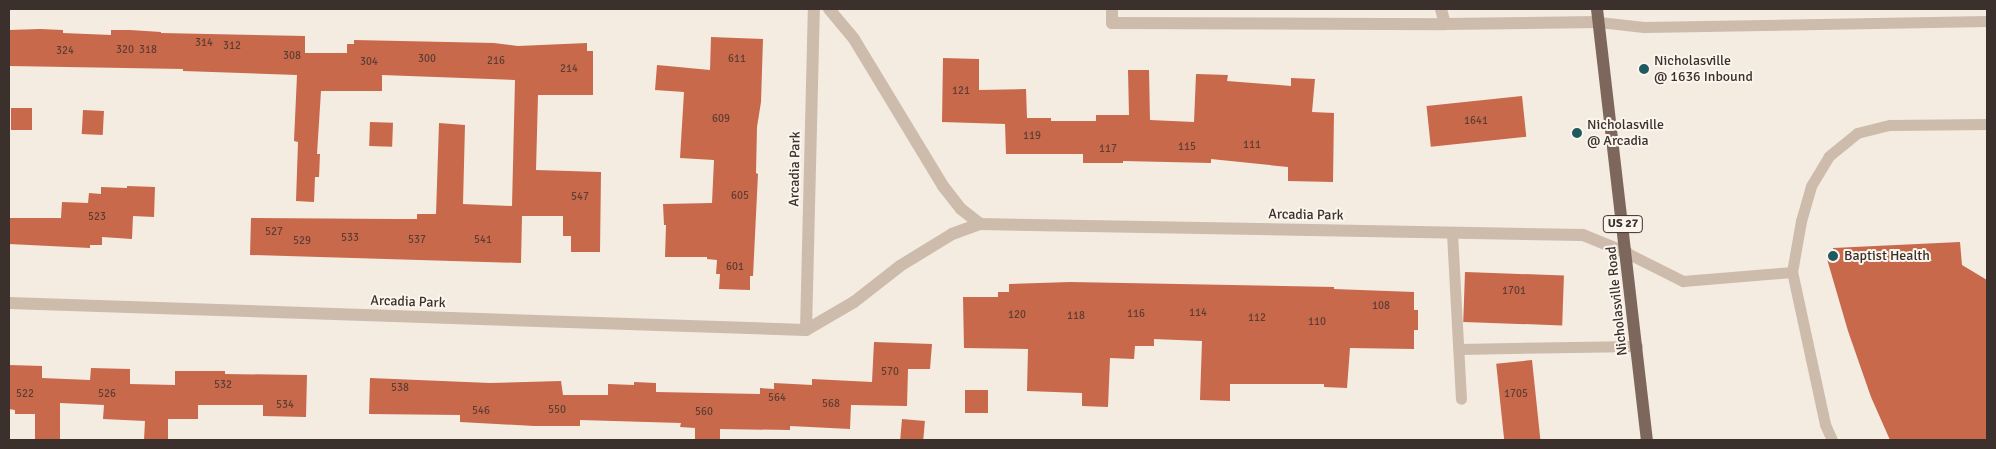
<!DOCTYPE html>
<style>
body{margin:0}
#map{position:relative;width:1996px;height:449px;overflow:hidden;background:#f4ebe1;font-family:Signika,sans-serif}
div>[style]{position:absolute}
.building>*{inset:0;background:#c8694b;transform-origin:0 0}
.service>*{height:11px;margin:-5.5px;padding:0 5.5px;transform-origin:5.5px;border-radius:5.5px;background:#cdbbac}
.minor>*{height:12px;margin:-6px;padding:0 6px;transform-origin:6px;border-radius:6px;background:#cdbbac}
.primary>*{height:12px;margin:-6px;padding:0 6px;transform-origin:6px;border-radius:6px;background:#7d675c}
.dots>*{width:14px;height:14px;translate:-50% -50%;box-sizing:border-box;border:2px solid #fbf5ee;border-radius:50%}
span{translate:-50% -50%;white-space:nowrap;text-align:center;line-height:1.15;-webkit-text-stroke:4px #fbf5ee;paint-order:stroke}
.number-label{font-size:11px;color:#5e3e33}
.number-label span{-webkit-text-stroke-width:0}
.shield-label span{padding:1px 4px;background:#fbf5ee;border:1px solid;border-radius:4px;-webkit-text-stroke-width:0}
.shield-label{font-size:12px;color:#3b302b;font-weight:700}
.poi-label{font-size:14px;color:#3b302b}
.left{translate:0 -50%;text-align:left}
.street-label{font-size:14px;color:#3b302b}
.frame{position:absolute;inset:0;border:10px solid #3b302b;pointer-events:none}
</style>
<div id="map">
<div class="building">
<i style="clip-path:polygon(40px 29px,63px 30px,63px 33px,111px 35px,111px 30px,130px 30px,161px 32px,161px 33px,305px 36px,305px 53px,347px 53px,347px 44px,354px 44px,354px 40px,494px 43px,518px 46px,587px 43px,587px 51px,593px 51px,593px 95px,538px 95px,536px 170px,601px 172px,600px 252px,571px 252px,571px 236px,563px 236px,563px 216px,522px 216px,521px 263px,250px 255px,251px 218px,395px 219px,417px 219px,417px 214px,436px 214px,439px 123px,465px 125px,463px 204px,512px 206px,515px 80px,382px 75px,382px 91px,321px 91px,317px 154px,320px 154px,319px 177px,315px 177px,314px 202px,296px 201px,298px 142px,294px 141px,297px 75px,183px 71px,183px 69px,9px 66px,9px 30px)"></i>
<i style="clip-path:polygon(711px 37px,763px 39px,761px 102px,757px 127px,756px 173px,758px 174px,753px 276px,750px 276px,750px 290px,719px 289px,720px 274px,716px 274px,717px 260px,707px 259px,707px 257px,665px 257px,666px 225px,664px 225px,663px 204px,712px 203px,714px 160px,680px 158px,684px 92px,655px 90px,657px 65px,710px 70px)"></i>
<i style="clip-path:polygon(943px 58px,979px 59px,979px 90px,1026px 89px,1027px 118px,1051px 118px,1051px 121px,1096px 121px,1096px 115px,1129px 115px,1128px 70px,1149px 70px,1150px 120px,1194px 122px,1196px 74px,1228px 75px,1227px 81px,1291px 86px,1291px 78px,1315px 79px,1312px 112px,1334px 113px,1333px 182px,1288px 181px,1288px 167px,1211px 159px,1211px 163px,1123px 161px,1123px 163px,1083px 163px,1083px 154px,1006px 154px,1005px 124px,942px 122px)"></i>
<i style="left:1522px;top:96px;width:41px;height:96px;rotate:84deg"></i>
<i style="left:11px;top:108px;width:21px;height:22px"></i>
<i style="left:83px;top:110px;width:21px;height:24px;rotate:3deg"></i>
<i style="left:370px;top:122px;width:23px;height:24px;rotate:2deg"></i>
<i style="clip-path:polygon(127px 186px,155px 187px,154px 217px,133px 216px,132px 239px,102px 237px,102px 245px,90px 245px,90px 248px,9px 244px,9px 218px,61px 218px,62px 202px,88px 203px,89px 193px,101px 194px,101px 187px,127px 188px)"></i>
<i style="clip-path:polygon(1960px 242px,1962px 265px,1987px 280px,1987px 440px,1890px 440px,1871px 397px,1848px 331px,1827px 259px,1834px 258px,1833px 248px)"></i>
<i style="left:1465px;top:272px;width:99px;height:50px;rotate:2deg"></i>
<i style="clip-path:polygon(1070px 282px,1334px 287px,1334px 289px,1414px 292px,1414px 310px,1418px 310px,1418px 330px,1414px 330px,1414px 349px,1350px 348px,1347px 388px,1324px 387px,1324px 384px,1230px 384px,1230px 401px,1200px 400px,1202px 341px,1154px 339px,1154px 346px,1135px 346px,1134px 359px,1110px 358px,1108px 407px,1082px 406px,1082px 393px,1027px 391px,1028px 349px,964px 348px,963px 297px,998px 297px,998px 292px,1009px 292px,1009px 284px)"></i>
<i style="clip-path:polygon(874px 342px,932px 344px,930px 369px,908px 369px,907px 406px,851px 405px,850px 429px,790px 426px,790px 430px,720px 429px,720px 440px,695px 440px,695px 428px,680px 427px,681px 423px,580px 420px,580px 426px,534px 426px,460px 422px,460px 415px,369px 414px,370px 378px,490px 383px,561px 381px,563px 395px,608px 395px,608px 384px,634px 385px,634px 382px,656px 383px,656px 392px,760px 394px,760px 388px,774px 389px,774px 383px,812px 385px,812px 379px,872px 382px)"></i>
<i style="left:1532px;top:360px;width:81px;height:36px;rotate:84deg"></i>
<i style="clip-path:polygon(9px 365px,42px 366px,42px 378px,90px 380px,91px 368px,130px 369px,130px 384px,175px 385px,175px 371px,225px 371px,225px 374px,307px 375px,306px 417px,263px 416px,263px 405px,198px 405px,198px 419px,168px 419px,168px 440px,144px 440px,145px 421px,103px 419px,104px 405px,60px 403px,60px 440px,35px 440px,35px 414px,15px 414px,15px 410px,9px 409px)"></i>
<i style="left:965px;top:390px;width:23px;height:23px"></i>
<i style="left:902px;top:419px;width:23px;height:21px;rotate:5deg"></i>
</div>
<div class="service">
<i style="left:1599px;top:22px;width:45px;rotate:6.3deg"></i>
<i style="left:1644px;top:27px;width:343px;rotate:-1deg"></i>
<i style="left:1452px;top:233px;width:166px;rotate:86.9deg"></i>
<i style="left:1627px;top:253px;width:63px;rotate:26.6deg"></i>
<i style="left:1683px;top:281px;width:109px;rotate:-4.7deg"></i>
<i style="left:1459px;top:349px;width:178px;rotate:-1deg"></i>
<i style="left:1832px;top:440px;width:17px;rotate:-114deg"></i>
<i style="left:1825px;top:424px;width:156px;rotate:-102.2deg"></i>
<i style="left:1792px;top:272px;width:52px;rotate:-80deg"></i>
<i style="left:1801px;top:221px;width:36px;rotate:-74deg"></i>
<i style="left:1811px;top:186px;width:35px;rotate:-59deg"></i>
<i style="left:1829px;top:156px;width:36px;rotate:-39deg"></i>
<i style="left:1857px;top:133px;width:34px;rotate:-14deg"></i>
<i style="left:1890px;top:125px;width:97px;rotate:-0.6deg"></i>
</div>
<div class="minor">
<i style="left:829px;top:9px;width:39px;rotate:50deg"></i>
<i style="left:854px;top:39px;width:172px;rotate:58.8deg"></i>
<i style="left:943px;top:186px;width:29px;rotate:52deg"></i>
<i style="left:961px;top:209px;width:24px;rotate:38deg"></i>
<i style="left:1112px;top:9px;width:14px;rotate:90deg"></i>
<i style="left:1112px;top:23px;width:333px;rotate:0.2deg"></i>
<i style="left:1445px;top:24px;width:16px;rotate:-105deg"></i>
<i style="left:1445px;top:24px;width:154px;rotate:-0.7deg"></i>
<i style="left:9px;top:303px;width:797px;rotate:1.94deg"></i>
<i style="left:806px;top:330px;width:56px;rotate:-30.3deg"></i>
<i style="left:854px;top:302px;width:58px;rotate:-38deg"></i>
<i style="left:900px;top:266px;width:61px;rotate:-31.6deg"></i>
<i style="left:952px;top:234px;width:30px;rotate:-20deg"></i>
<i style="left:980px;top:224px;width:603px;rotate:1.05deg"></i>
<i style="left:1583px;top:235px;width:48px;rotate:22.2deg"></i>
<i style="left:806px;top:330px;width:321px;rotate:-88.6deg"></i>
</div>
<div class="primary">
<i style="left:1597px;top:9px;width:434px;rotate:83.4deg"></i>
</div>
<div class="dots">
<i style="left:1644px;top:69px;background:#1f5a5e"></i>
<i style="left:1577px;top:133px;background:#1f5a5e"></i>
<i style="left:1833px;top:256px;background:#1f5a5e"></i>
</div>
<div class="number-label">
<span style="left:204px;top:43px">314</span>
<span style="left:232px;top:46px">312</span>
<span style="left:125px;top:50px">320</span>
<span style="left:148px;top:50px">318</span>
<span style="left:65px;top:51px">324</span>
<span style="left:292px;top:56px">308</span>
<span style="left:427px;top:59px">300</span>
<span style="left:737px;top:59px">611</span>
<span style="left:496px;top:61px">216</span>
<span style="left:369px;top:62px">304</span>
<span style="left:569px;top:69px">214</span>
<span style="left:961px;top:91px">121</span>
<span style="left:721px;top:119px">609</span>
<span style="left:1476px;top:121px">1641</span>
<span style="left:1032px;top:136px">119</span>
<span style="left:1252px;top:145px">111</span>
<span style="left:1187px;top:147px">115</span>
<span style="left:1108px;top:149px">117</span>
<span style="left:740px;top:196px">605</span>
<span style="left:580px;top:197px">547</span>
<span style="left:97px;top:217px">523</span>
<span style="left:274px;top:232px">527</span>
<span style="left:350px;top:238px">533</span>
<span style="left:417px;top:240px">537</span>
<span style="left:483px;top:240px">541</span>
<span style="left:302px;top:241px">529</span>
<span style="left:735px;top:267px">601</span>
<span style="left:1514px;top:291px">1701</span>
<span style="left:1381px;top:306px">108</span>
<span style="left:1198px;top:313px">114</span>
<span style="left:1136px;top:314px">116</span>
<span style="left:1017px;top:315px">120</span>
<span style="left:1076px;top:316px">118</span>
<span style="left:1257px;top:318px">112</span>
<span style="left:1317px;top:322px">110</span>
<span style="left:890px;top:372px">570</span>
<span style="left:223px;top:385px">532</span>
<span style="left:400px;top:388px">538</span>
<span style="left:25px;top:394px">522</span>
<span style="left:107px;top:394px">526</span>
<span style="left:1516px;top:394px">1705</span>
<span style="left:777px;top:398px">564</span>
<span style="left:831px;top:404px">568</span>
<span style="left:285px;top:405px">534</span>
<span style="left:557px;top:410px">550</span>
<span style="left:481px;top:411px">546</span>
<span style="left:704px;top:412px">560</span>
</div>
<div class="shield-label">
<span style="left:1623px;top:224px">US 27</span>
</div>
<div class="poi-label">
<span class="left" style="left:1654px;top:69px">Nicholasville<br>@ 1636 Inbound</span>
<span class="left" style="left:1587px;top:133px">Nicholasville<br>@ Arcadia</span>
<span class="left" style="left:1844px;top:256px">Baptist Health</span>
</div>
<div class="street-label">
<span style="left:795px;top:169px;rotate:-89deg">Arcadia Park</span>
<span style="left:1306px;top:215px;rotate:1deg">Arcadia Park</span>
<span style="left:1617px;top:301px;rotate:-96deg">Nicholasville Road</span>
<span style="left:408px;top:302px;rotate:2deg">Arcadia Park</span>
</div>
<div class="frame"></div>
</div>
